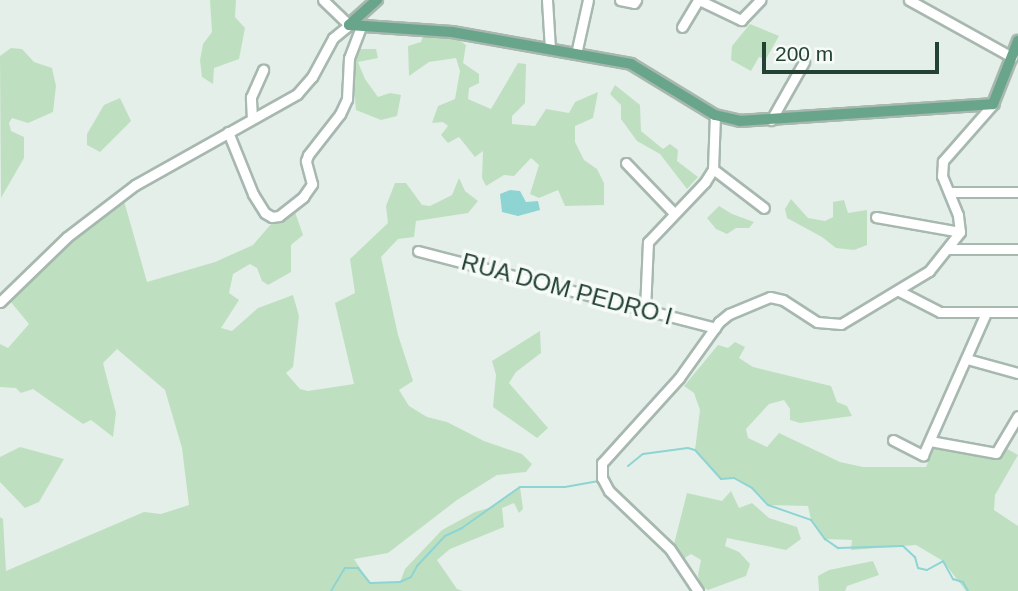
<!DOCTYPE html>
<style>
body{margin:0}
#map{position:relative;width:1018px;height:591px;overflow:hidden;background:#e5efe9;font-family:Helvetica,sans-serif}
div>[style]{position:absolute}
.green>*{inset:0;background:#bee0c1}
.water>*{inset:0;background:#8dd4d3}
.stream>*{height:2px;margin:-1px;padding:0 1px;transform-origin:1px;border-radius:1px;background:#8dd4d3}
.roads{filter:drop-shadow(2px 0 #a7b8af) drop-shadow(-2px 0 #a7b8af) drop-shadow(0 2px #a7b8af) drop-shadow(0 -2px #a7b8af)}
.minor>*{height:9px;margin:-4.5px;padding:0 4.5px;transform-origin:4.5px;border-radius:4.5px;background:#fff}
.major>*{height:10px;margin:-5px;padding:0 5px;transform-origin:5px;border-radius:5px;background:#69a58b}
span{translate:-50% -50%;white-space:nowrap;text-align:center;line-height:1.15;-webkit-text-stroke:7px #f6fbf8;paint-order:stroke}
.street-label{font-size:24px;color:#234234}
.scale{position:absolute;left:762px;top:42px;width:177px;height:32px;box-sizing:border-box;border:4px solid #234234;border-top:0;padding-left:9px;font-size:21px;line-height:24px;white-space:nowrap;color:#234234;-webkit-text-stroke:5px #f6fbf8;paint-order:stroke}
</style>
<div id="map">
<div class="green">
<i style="clip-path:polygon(210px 0,236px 0,235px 17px,245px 28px,239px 59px,214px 68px,213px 84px,202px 77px,200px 60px,203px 44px,212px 32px)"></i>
<i style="clip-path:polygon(750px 24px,779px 36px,766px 59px,759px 57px,751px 71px,731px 60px,732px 46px)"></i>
<i style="clip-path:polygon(423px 36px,459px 40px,466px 45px,463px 63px,479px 74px,479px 83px,469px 88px,468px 99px,491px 109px,518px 63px,526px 64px,525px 103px,512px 116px,512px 124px,535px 126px,546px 109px,569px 113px,575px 102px,598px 92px,593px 118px,575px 126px,575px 142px,584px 160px,597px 169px,604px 183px,604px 205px,565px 206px,558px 190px,539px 198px,530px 194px,539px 165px,531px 158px,514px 176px,504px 175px,486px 186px,482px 178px,483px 151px,475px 157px,459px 137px,448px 143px,441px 135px,448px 126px,443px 122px,432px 123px,438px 106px,455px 99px,460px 71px,456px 58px,429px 62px,409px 76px,408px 46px,421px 42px)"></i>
<i style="clip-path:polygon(11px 48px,22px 49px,34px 62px,52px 68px,56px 86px,53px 112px,28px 123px,12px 118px,9px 123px,11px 131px,24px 137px,24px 158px,1px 198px,0 56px)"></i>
<i style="clip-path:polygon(356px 49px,376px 49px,378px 58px,358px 62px,365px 79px,378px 97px,390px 93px,401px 95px,397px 116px,381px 120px,356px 110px,352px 61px)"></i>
<i style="clip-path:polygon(615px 85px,640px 105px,641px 131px,663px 149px,670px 144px,678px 150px,677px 161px,698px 177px,687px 189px,660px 154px,637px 141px,621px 119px,621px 105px,610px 94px)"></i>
<i style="clip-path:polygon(120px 98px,131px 121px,100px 152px,87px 145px,87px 134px,104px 105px)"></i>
<i style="clip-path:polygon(459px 178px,465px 191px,478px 201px,468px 213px,416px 221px,414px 237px,398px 239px,381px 257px,398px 335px,413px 381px,399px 390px,409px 406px,427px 417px,447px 422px,484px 441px,522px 454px,532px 464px,526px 472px,497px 475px,457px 500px,388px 553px,354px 559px,370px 583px,400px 582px,405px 569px,442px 530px,475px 512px,489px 508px,520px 487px,523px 509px,519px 513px,514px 503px,502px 508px,504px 527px,450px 549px,437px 560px,457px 589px,463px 591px,0 591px,0 517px,3px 519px,6px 571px,144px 512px,161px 514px,189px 505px,182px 448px,165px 390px,117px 349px,103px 363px,116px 413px,113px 437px,91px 420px,83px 424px,33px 389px,21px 393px,16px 388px,0 387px,0 344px,8px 348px,29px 324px,10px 301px,73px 241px,124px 201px,147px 282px,215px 262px,253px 245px,272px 223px,295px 212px,303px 235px,291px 245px,291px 272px,268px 285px,262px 281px,257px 268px,250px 264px,233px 274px,229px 293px,239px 300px,221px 328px,232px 331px,258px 308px,293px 295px,299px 316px,293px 367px,286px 373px,300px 389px,308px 391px,354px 384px,335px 303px,355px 293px,350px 259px,388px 223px,386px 206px,395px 183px,406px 183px,422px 205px,430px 206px,452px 195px)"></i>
<i style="clip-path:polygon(791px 199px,808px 218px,825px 221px,833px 217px,833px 202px,844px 200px,848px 213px,867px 210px,867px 245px,854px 250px,836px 248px,822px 237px,787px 218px,785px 209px)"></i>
<i style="clip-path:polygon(719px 206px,732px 214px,754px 222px,749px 228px,736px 228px,727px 234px,716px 229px,707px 218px)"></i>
<i style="clip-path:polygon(540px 331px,541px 353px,516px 372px,509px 383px,548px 428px,537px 438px,493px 407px,496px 375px,492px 361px)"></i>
<i style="clip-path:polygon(735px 342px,745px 347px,739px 358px,753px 367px,831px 386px,837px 402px,847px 406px,852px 416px,800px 423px,790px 420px,790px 409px,784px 400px,769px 404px,746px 429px,748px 438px,767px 447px,779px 433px,840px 462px,863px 467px,926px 467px,934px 449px,999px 458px,1004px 447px,1018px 455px,995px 495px,994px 510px,1018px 526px,1018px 591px,966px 591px,943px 561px,916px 545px,851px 550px,852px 540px,825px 539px,811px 520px,808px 506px,768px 505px,752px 488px,734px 478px,721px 479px,695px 450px,700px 410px,694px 393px,684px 386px,718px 345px,728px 348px)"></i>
<i style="clip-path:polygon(20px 447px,64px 459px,39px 502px,25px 508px,0 482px,0 457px)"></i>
<i style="clip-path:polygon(731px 491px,739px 508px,752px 503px,769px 518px,797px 527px,801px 539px,786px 550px,727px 538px,725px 546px,739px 552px,750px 564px,746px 576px,708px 590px,700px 585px,698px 575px,701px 560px,691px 554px,683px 559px,674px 544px,687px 493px,722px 501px)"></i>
<i style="clip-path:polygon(873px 561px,879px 575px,847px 586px,845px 591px,819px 591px,818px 576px,829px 570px)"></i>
</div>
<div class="water">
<i style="clip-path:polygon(510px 190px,520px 191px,526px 202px,538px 201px,540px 210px,518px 216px,502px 212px,500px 194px)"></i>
</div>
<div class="stream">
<i style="left:628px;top:466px;width:19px;rotate:-39deg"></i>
<i style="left:643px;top:454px;width:45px;rotate:-7.6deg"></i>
<i style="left:688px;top:448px;width:7px;rotate:16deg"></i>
<i style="left:695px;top:450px;width:39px;rotate:48deg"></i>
<i style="left:721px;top:479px;width:13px;rotate:-4deg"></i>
<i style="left:734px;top:478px;width:21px;rotate:29deg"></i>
<i style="left:752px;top:488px;width:23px;rotate:47deg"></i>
<i style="left:768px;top:505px;width:46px;rotate:19.2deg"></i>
<i style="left:811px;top:520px;width:24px;rotate:54deg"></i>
<i style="left:825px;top:539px;width:16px;rotate:35deg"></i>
<i style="left:838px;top:548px;width:65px;rotate:-1.8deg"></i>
<i style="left:903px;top:546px;width:16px;rotate:43deg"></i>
<i style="left:915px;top:557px;width:11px;rotate:75deg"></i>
<i style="left:918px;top:568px;width:9px;rotate:13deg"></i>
<i style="left:927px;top:570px;width:18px;rotate:-29deg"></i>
<i style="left:943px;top:561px;width:21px;rotate:61deg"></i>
<i style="left:953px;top:579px;width:10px;rotate:17deg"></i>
<i style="left:963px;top:582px;width:10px;rotate:61deg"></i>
<i style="left:331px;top:591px;width:27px;rotate:-59deg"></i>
<i style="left:345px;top:568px;width:13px"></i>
<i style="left:358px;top:568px;width:19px;rotate:51deg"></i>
<i style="left:370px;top:583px;width:30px;rotate:-2deg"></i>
<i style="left:400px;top:582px;width:12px;rotate:-24deg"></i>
<i style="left:411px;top:577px;width:13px;rotate:-61deg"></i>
<i style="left:417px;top:566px;width:41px;rotate:-47deg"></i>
<i style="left:445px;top:536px;width:19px;rotate:-25deg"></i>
<i style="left:462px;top:528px;width:71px;rotate:-35.3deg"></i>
<i style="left:520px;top:487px;width:45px"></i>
<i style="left:565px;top:487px;width:34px;rotate:-10deg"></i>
</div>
<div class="roads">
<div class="minor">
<i style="left:547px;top:0;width:49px;rotate:86.5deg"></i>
<i style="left:620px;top:0;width:14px;rotate:12deg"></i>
<i style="left:634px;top:3px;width:4px;rotate:-56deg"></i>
<i style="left:699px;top:0;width:47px;rotate:25.5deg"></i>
<i style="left:741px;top:20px;width:28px;rotate:-46deg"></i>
<i style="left:909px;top:0;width:118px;rotate:29deg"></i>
<i style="left:682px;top:27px;width:31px;rotate:-59deg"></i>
<i style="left:576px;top:54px;width:55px;rotate:-77.5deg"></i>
<i style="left:252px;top:119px;width:22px;rotate:-93deg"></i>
<i style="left:251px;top:97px;width:30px;rotate:-66deg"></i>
<i style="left:771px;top:120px;width:67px;rotate:-60.4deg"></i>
<i style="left:228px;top:132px;width:67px;rotate:68deg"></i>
<i style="left:253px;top:194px;width:22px;rotate:58deg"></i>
<i style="left:265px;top:213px;width:8px;rotate:30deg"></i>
<i style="left:272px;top:217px;width:7px;rotate:-8deg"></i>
<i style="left:279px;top:216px;width:31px;rotate:-38deg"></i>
<i style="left:303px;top:197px;width:16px;rotate:-55deg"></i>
<i style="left:312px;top:184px;width:24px;rotate:-105deg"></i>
<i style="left:306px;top:161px;width:6px;rotate:-72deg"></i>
<i style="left:308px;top:155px;width:52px;rotate:-52deg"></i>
<i style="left:340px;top:114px;width:17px;rotate:-65deg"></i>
<i style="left:347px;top:99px;width:41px;rotate:-87.2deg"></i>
<i style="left:349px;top:58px;width:34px;rotate:-69deg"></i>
<i style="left:626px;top:163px;width:69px;rotate:46.2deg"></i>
<i style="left:713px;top:169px;width:64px;rotate:37.4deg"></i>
<i style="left:949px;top:192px;width:69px"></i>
<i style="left:876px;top:217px;width:85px;rotate:10.1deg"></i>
<i style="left:949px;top:249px;width:69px"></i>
<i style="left:418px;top:251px;width:307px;rotate:14.5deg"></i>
<i style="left:899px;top:291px;width:46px;rotate:27.1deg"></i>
<i style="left:940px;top:312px;width:78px"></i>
<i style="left:0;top:302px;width:93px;rotate:-44.1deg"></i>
<i style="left:67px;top:237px;width:86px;rotate:-37.4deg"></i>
<i style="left:135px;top:185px;width:186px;rotate:-29.3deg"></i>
<i style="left:297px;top:94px;width:23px;rotate:-49deg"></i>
<i style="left:312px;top:77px;width:44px;rotate:-61.7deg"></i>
<i style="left:333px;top:38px;width:21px;rotate:-39deg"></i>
<i style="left:349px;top:25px;width:36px;rotate:-136deg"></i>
<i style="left:645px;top:310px;width:68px;rotate:-87.5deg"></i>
<i style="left:648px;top:242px;width:83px;rotate:-46.5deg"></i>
<i style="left:705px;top:182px;width:15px;rotate:-58deg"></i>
<i style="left:713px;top:169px;width:54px;rotate:-87.9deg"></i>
<i style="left:967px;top:359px;width:53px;rotate:15.4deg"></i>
<i style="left:893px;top:440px;width:34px;rotate:27deg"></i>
<i style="left:923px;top:455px;width:155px;rotate:-66.1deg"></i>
<i style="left:930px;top:441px;width:67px;rotate:10.3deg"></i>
<i style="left:996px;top:453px;width:43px;rotate:-59.3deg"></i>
<i style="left:698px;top:591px;width:50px;rotate:-123.7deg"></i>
<i style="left:670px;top:549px;width:84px;rotate:-136.4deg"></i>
<i style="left:609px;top:491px;width:15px;rotate:-118deg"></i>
<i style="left:602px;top:478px;width:15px;rotate:-90deg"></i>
<i style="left:602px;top:463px;width:115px;rotate:-47.8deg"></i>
<i style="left:679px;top:378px;width:69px;rotate:-54.5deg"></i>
<i style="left:719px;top:322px;width:13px;rotate:-39deg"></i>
<i style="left:729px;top:314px;width:44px;rotate:-22.5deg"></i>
<i style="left:770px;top:297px;width:13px;rotate:13deg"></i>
<i style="left:783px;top:300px;width:40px;rotate:32.9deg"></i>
<i style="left:817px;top:322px;width:24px;rotate:5deg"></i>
<i style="left:841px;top:324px;width:103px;rotate:-31.1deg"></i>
<i style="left:929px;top:271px;width:50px;rotate:-51.5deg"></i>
<i style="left:960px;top:232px;width:17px;rotate:-97deg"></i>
<i style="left:958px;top:215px;width:42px;rotate:-112.3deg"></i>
<i style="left:942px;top:176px;width:15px;rotate:-86deg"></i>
<i style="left:943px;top:161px;width:76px;rotate:-48.7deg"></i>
</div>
<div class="major">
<i style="left:349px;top:25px;width:103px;rotate:3.9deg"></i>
<i style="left:452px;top:32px;width:182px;rotate:10.1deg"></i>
<i style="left:631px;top:64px;width:98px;rotate:31.3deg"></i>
<i style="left:715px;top:115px;width:26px;rotate:13deg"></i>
<i style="left:740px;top:121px;width:254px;rotate:-3.8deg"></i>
<i style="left:993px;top:104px;width:68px;rotate:-68.4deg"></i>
<i style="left:349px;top:25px;width:38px;rotate:-42deg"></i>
</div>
</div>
<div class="street-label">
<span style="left:567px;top:289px;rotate:15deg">RUA DOM PEDRO I</span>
</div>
<div class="scale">200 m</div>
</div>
